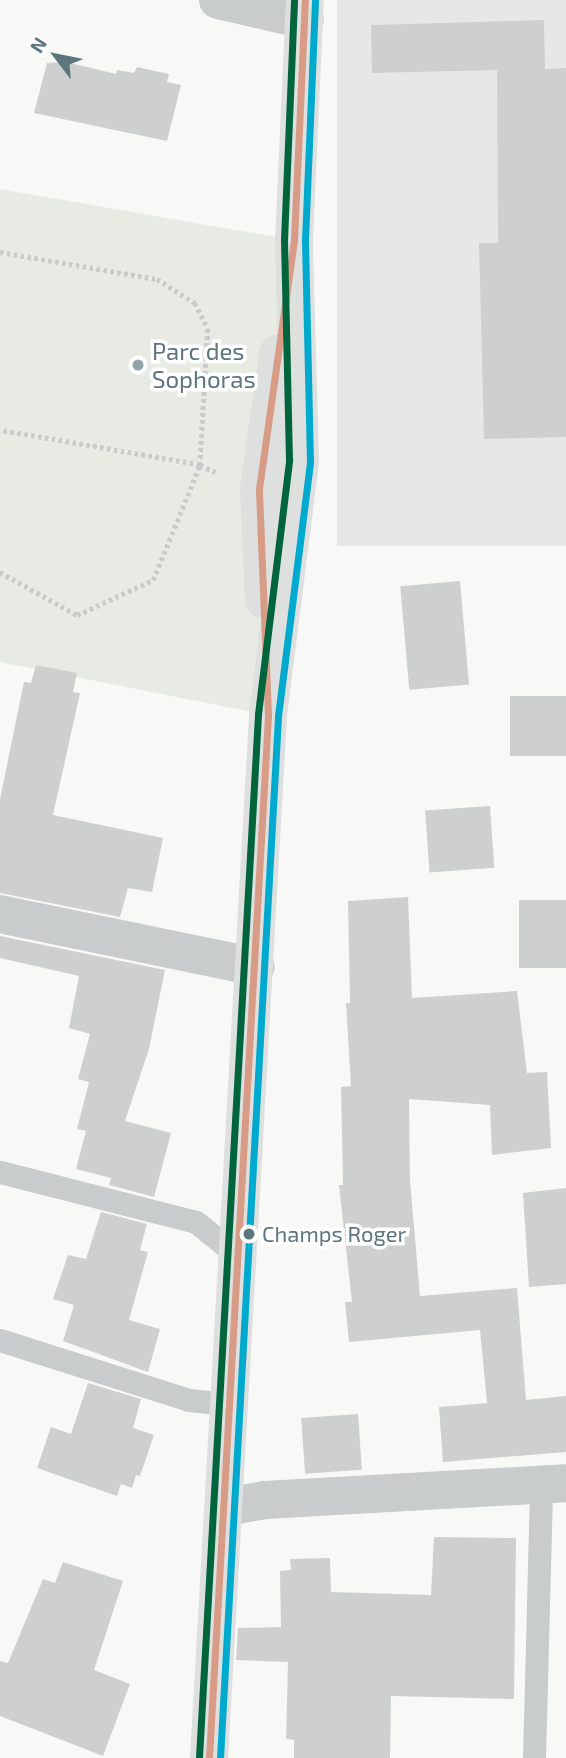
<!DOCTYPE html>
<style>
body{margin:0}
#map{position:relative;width:566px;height:1758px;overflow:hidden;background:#f8f8f7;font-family:"Exo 2",sans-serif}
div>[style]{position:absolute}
.built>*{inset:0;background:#e6e8e7;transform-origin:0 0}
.green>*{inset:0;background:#e8eae4}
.building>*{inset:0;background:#ced0d0;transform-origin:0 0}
.path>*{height:4.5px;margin-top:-2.25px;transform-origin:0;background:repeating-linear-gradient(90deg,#c8cacb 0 3.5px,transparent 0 7px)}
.service>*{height:23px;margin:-11.5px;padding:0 11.5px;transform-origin:11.5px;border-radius:11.5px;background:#c9cccc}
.minor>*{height:38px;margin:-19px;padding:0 19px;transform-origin:19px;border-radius:19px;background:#c9cccc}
.primary>*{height:38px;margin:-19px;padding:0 19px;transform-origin:19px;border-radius:19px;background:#dee0e0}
.bus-1>*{height:7px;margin:-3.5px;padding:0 3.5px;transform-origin:3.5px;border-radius:3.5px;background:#d79b86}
.bus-2>*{height:7px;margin:-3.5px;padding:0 3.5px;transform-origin:3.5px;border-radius:3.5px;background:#00a9ce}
.bus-3>*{height:7px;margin:-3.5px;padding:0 3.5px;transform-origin:3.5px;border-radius:3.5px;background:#00643c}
.dots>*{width:19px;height:19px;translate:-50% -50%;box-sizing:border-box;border:4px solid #fff;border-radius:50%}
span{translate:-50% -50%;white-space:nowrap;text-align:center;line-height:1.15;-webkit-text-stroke:7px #fff;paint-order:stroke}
.bus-label{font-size:22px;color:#5d767d}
.left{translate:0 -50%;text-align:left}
.poi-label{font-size:24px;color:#5d767d}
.north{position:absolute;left:21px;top:21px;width:70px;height:70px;-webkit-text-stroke:5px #fff;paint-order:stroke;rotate:302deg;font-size:19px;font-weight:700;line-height:28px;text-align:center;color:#5d767d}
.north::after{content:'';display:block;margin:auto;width:24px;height:32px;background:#5d767d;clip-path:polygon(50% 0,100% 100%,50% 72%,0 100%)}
</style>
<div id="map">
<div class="built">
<i style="left:337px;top:0;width:229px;height:546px"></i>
</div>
<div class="green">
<i style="clip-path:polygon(0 189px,294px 240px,268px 715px,0 662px)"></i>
</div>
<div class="building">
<i style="clip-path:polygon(544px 20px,545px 69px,566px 68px,566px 437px,484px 439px,479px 243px,498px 243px,497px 70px,372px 73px,371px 25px)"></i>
<i style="clip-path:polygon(66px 62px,116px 74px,117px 70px,134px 73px,137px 67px,169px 74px,167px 82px,181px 85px,167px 141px,34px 113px,47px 63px)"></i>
<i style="left:460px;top:581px;width:104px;height:60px;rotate:85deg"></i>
<i style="clip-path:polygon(36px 665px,77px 673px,73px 692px,80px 693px,53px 815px,163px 838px,152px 892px,128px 888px,120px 917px,0 893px,0 799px,24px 682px,31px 683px)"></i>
<i style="left:566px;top:696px;width:60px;height:56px;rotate:90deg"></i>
<i style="left:490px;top:806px;width:62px;height:65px;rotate:86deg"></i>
<i style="clip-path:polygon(408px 897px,412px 998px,517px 991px,527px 1073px,547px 1072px,551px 1148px,492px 1155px,490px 1105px,409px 1099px,410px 1180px,420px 1296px,517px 1288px,526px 1400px,566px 1396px,566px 1452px,443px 1462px,439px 1407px,487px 1403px,480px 1330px,349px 1342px,345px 1302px,352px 1302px,339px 1185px,343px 1185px,341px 1087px,351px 1086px,346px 1003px,350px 1003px,348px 901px)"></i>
<i style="left:566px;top:900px;width:68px;height:47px;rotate:90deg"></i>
<i style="clip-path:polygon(0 936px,165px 970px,149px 1049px,125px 1121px,171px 1133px,154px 1197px,109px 1185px,111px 1178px,76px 1169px,86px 1131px,77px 1129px,89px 1082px,78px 1079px,90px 1034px,69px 1028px,79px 976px,0 958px)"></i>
<i style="clip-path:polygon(566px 1188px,566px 1284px,529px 1287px,523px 1193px)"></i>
<i style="clip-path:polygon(101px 1212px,147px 1224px,140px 1250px,148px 1252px,129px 1320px,160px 1329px,148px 1372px,63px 1341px,74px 1305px,53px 1299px,68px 1255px,86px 1259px)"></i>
<i style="clip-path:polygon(88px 1383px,141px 1399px,133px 1428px,154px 1435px,140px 1476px,136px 1475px,132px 1488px,121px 1484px,117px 1496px,37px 1468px,51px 1427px,71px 1434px)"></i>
<i style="left:358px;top:1414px;width:56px;height:57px;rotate:86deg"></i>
<i style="clip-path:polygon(434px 1537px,516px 1538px,514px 1699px,391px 1696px,390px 1758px,294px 1758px,294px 1740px,286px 1739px,288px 1662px,236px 1660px,238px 1628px,281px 1627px,280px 1571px,291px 1570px,290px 1559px,330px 1558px,331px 1592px,431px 1595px)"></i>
<i style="clip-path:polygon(63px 1562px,123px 1581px,94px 1670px,130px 1684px,103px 1756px,0 1716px,0 1661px,8px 1663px,43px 1579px,55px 1583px)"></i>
</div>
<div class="path">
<i style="left:0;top:252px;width:159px;rotate:9.8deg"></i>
<i style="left:157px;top:279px;width:45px;rotate:32.3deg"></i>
<i style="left:195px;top:303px;width:29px;rotate:63deg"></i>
<i style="left:208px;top:329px;width:136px;rotate:93.4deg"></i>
<i style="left:200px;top:465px;width:203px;rotate:-170.1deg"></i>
<i style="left:0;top:572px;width:88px;rotate:29.2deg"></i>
<i style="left:77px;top:615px;width:84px;rotate:-24.7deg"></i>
<i style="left:153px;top:580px;width:124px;rotate:-67.8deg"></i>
<i style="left:200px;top:465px;width:17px;rotate:24deg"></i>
</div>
<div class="service">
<i style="left:0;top:1172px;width:202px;rotate:14.3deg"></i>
<i style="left:196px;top:1222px;width:54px;rotate:39deg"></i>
<i style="left:0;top:1340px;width:198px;rotate:17.6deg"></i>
<i style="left:189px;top:1400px;width:40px;rotate:5.7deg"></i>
<i style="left:534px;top:1758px;width:273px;rotate:-88.5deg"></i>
</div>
<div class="minor">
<i style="left:218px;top:0;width:89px;rotate:12.9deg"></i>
<i style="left:0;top:914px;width:261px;rotate:11.7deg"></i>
<i style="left:225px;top:1507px;width:41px;rotate:-9.9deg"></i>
<i style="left:265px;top:1500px;width:301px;rotate:-3.2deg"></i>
</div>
<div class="primary">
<i style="left:264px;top:599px;width:110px;rotate:-92.6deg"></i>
<i style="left:259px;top:489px;width:137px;rotate:-82deg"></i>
<i style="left:209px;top:1758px;width:1045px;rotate:-86.76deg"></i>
<i style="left:268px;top:715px;width:256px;rotate:-82.8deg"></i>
<i style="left:300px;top:461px;width:221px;rotate:-91.6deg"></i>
<i style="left:294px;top:240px;width:240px;rotate:-87.4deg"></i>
</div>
<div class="bus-1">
<i style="left:209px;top:1758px;width:1045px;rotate:-86.76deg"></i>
<i style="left:268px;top:715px;width:226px;rotate:-92.3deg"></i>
<i style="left:259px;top:489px;width:251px;rotate:-82deg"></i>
<i style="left:294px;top:240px;width:240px;rotate:-87.4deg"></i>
</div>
<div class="bus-2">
<i style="left:220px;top:1758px;width:1044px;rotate:-86.81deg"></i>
<i style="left:278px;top:716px;width:256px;rotate:-82.8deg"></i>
<i style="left:310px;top:462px;width:222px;rotate:-91.3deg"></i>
<i style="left:305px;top:240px;width:240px;rotate:-87.6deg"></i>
</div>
<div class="bus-3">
<i style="left:199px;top:1757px;width:1045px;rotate:-86.76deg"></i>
<i style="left:258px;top:714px;width:256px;rotate:-83deg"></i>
<i style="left:289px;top:460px;width:220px;rotate:-91.3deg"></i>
<i style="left:284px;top:240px;width:240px;rotate:-87.6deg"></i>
</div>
<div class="dots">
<i style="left:138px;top:365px;background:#93a4a8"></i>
<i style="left:249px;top:1234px;background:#5d767d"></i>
</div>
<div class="bus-label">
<span class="left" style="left:262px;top:1234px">Champs Roger</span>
</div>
<div class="poi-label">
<span class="left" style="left:152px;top:365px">Parc des<br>Sophoras</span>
</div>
<div class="north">N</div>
</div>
